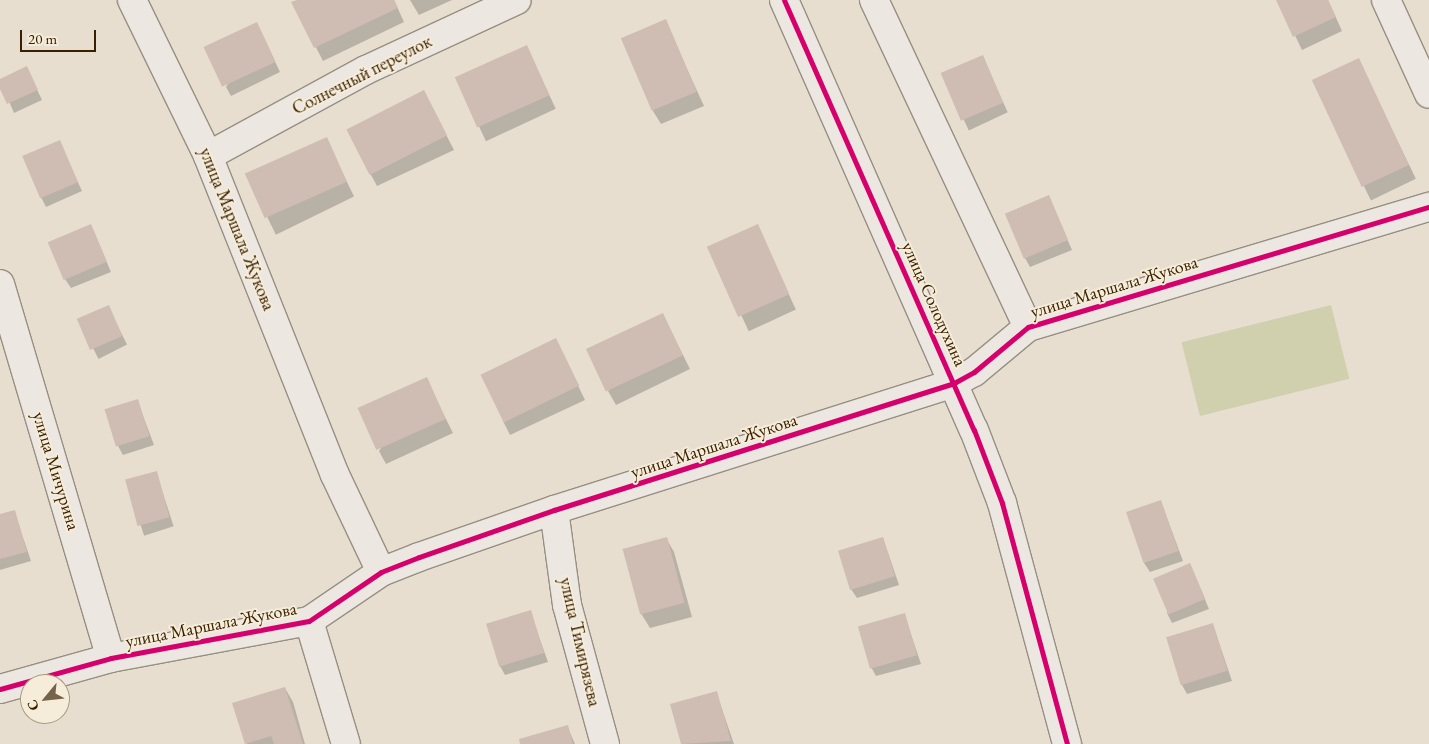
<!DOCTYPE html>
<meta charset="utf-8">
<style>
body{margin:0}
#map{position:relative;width:1429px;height:744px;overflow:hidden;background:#e7ded0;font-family:"EB Garamond",serif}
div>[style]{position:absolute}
.green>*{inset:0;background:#d0cfae;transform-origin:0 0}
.shadow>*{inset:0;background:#0003;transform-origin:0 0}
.building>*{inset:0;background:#cfbcb2;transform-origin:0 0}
.roads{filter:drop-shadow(1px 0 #978f82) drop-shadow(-1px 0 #978f82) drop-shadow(0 1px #978f82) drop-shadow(0 -1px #978f82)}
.minor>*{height:28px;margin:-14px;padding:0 14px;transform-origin:14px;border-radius:14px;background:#ece7e0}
.cycleway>*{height:5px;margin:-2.5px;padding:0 2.5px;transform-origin:2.5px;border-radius:2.5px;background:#d6006c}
span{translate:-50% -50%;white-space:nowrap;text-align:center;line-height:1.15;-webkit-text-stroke:4px #f6ecda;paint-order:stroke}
.street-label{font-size:18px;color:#392100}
.north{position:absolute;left:20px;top:674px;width:50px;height:50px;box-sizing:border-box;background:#f6ecda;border:1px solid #aa9b83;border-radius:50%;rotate:242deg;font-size:14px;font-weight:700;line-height:20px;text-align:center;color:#392100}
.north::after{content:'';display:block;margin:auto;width:18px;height:22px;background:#766349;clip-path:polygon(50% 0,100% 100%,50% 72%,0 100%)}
.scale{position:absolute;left:20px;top:30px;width:76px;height:22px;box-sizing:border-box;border:2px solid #392100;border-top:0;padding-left:6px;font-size:15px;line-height:18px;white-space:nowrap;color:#392100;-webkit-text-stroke:4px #f6ecda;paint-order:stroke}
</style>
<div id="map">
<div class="green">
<i style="left:1331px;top:305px;width:76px;height:154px;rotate:76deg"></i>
</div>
<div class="shadow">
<i style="clip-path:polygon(300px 0,394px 0,404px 22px,323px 61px,293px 3px)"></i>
<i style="clip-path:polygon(410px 0,452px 0,419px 15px)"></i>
<i style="clip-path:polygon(1278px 0,1328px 0,1342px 31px,1302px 50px)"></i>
<i style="clip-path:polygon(665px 21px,704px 106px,661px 124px,653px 111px)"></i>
<i style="clip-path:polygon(261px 32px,280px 72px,231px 96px,226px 87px)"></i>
<i style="left:527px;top:47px;width:68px;height:77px;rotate:65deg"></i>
<i style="left:982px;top:57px;width:61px;height:43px;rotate:65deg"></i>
<i style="left:1358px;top:60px;width:132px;height:50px;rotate:64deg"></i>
<i style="clip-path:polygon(31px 77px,42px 100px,14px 113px,0 80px)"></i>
<i style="clip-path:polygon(424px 92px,454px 150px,377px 186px,370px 173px)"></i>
<i style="left:326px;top:139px;width:64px;height:87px;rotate:64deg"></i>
<i style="clip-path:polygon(59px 141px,82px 191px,46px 207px,41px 197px)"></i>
<i style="clip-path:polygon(1048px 196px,1072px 250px,1030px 267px,1025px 258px)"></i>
<i style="left:757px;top:226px;width:92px;height:52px;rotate:65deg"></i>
<i style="clip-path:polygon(95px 235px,111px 272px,71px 288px,65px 279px)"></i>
<i style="left:108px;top:307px;width:42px;height:32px;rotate:63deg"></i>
<i style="clip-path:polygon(670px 329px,690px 369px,616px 405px,608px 391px)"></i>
<i style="clip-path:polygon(556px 340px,585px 400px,510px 435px,503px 421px)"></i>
<i style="clip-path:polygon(426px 379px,453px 433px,386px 464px,379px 451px)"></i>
<i style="clip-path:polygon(137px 400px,154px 445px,123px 455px,118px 446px)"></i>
<i style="left:156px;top:472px;width:57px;height:31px;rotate:72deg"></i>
<i style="clip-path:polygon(1161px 502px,1183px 561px,1150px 572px,1144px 563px)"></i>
<i style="clip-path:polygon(14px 511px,31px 561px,0 570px,0 515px)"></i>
<i style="clip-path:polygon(666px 538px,674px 552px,692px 617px,650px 628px,642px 615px,625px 550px)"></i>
<i style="clip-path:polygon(883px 538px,899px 585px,857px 598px,851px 589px)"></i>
<i style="clip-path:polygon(1190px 564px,1209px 609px,1172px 623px,1167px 613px)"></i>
<i style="clip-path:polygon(530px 612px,548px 662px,505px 675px,500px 666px)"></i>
<i style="clip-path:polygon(904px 614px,921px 664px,876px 676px,871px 667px)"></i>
<i style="clip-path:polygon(1213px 625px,1232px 681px,1187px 694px,1182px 685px)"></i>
<i style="clip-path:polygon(285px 688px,293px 702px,305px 744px,247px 744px,234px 704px)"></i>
<i style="clip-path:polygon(716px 692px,734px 744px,682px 744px,671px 705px)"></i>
<i style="clip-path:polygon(567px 726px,575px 744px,521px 744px)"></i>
</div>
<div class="building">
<i style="clip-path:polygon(297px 0,394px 0,398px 8px,314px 48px,291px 2px)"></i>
<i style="clip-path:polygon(1276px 0,1328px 0,1336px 17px,1293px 37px)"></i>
<i style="left:666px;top:19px;width:79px;height:49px;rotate:67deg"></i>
<i style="left:257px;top:22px;width:44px;height:59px;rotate:65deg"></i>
<i style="left:527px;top:45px;width:55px;height:79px;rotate:66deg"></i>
<i style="left:983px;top:55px;width:52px;height:46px;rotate:67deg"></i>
<i style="left:1359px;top:58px;width:118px;height:52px;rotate:65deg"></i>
<i style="clip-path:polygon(27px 66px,38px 90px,7px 104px,0 89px,0 79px)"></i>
<i style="left:424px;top:90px;width:51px;height:87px;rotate:63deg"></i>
<i style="left:327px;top:137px;width:49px;height:90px;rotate:66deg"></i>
<i style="left:60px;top:140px;width:46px;height:41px;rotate:67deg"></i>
<i style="left:1049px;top:195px;width:49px;height:48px;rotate:67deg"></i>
<i style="left:91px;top:224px;width:41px;height:47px;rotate:67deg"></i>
<i style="left:758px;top:224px;width:77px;height:56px;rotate:66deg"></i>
<i style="left:109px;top:305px;width:34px;height:35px;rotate:67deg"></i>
<i style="left:663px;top:313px;width:47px;height:85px;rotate:65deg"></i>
<i style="left:556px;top:338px;width:53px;height:84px;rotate:64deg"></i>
<i style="left:427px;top:377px;width:46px;height:76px;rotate:66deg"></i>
<i style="left:138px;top:399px;width:39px;height:35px;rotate:73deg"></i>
<i style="left:157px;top:471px;width:48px;height:33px;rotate:75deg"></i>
<i style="left:1161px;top:500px;width:54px;height:37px;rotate:71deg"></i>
<i style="clip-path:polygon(15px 510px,27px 552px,0 559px,0 514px)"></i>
<i style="left:667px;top:537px;width:68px;height:46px;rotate:75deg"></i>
<i style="left:883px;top:537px;width:41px;height:47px;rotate:73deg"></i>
<i style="left:1190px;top:563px;width:39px;height:40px;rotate:67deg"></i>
<i style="left:531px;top:610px;width:45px;height:47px;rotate:73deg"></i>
<i style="left:905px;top:613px;width:44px;height:49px;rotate:74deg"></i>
<i style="left:1213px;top:623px;width:50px;height:49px;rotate:73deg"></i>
<i style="clip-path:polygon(285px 687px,303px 744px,274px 744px,271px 736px,245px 744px,232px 703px)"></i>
<i style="clip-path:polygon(717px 691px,731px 741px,681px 744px,670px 704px)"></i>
<i style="clip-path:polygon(568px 725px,573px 744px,520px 744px,519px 739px)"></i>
</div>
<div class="roads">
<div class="minor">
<i style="left:132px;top:0;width:174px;rotate:64deg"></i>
<i style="left:208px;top:156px;width:343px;rotate:68.3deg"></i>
<i style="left:335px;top:475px;width:107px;rotate:64.6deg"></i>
<i style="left:784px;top:0;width:470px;rotate:66.2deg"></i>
<i style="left:974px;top:430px;width:78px;rotate:69deg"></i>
<i style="left:1002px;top:503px;width:250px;rotate:74.9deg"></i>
<i style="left:874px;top:0;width:361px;rotate:64.8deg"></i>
<i style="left:1386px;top:0;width:103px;rotate:65.4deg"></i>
<i style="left:208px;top:156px;width:180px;rotate:-28.6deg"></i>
<i style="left:366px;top:70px;width:166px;rotate:-24.9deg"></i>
<i style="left:0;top:284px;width:390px;rotate:73.5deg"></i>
<i style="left:554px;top:510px;width:96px;rotate:82.2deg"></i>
<i style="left:567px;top:605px;width:144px;rotate:74.7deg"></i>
<i style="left:309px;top:621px;width:128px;rotate:73.3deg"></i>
<i style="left:0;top:689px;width:115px;rotate:-15.6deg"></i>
<i style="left:111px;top:658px;width:201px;rotate:-10.6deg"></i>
<i style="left:309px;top:621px;width:87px;rotate:-34.2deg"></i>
<i style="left:381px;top:572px;width:41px;rotate:-21.5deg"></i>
<i style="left:419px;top:557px;width:143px;rotate:-19.2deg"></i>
<i style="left:554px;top:510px;width:420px;rotate:-17.6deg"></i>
<i style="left:954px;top:383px;width:23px;rotate:-29deg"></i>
<i style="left:974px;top:372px;width:70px;rotate:-39.8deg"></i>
<i style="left:1028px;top:327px;width:419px;rotate:-16.7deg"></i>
</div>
</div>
<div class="cycleway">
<i style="left:784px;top:0;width:470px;rotate:66.2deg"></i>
<i style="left:974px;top:430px;width:78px;rotate:69deg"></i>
<i style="left:1002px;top:503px;width:250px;rotate:74.9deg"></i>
<i style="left:0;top:689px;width:115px;rotate:-15.6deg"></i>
<i style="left:111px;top:658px;width:201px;rotate:-10.6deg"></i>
<i style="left:309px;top:621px;width:87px;rotate:-34.2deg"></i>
<i style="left:381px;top:572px;width:41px;rotate:-21.5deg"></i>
<i style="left:419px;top:557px;width:143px;rotate:-19.2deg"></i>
<i style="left:554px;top:510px;width:420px;rotate:-17.6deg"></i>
<i style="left:954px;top:383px;width:23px;rotate:-29deg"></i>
<i style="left:974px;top:372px;width:70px;rotate:-39.8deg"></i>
<i style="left:1028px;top:327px;width:419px;rotate:-16.7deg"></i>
</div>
<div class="street-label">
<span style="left:362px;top:75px;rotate:-27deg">Солнечный переулок</span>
<span style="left:237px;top:229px;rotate:68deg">улица Маршала Жукова</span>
<span style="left:1114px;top:287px;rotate:-17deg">улица Маршала Жукова</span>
<span style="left:934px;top:304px;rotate:66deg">улица Солодухина</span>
<span style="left:714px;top:446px;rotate:-18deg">улица Маршала Жукова</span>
<span style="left:56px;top:471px;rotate:73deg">улица Мичурина</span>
<span style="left:211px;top:625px;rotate:-11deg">улица Маршала Жукова</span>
<span style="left:580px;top:642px;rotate:77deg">улица Тимирязева</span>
</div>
<div class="north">С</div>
<div class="scale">20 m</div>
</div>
